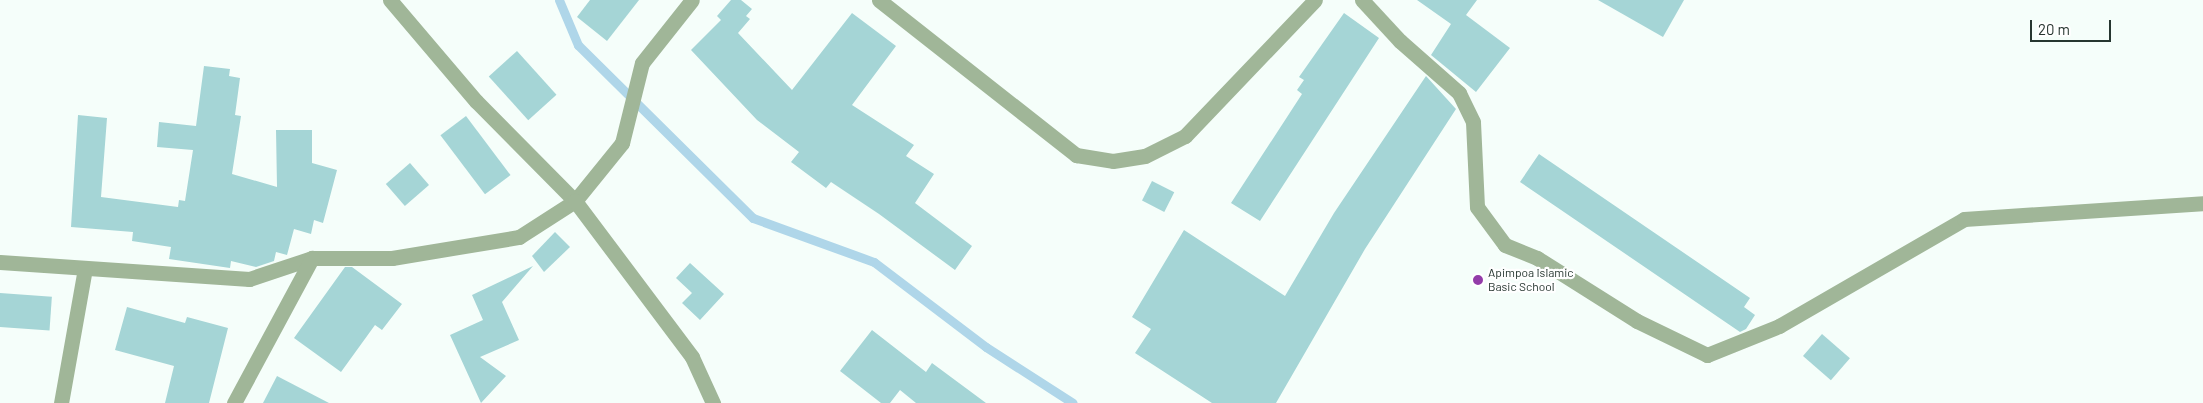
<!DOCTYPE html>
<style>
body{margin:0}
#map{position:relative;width:2203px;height:403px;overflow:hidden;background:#f5fefa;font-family:Barlow,sans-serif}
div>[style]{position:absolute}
.stream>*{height:9px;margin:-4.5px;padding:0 4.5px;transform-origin:4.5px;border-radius:4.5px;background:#afd6e9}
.building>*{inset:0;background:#a5d5d6;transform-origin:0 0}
.street>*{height:15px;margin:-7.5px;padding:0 7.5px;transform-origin:7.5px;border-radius:7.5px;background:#a0b698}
.dots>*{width:14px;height:14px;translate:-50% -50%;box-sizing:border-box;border:2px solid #fff;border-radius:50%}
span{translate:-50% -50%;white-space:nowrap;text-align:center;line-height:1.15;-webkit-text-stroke:4.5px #fff;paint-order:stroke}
.poi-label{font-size:12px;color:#263630}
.left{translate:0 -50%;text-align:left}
.scale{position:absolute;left:2030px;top:20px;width:81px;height:22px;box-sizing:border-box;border:2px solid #263630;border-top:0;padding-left:6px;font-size:15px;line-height:18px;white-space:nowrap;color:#263630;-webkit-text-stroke:4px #fff;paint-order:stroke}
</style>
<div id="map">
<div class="stream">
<i style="left:559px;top:0;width:49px;rotate:67.1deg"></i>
<i style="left:578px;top:45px;width:246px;rotate:44.7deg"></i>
<i style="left:753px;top:218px;width:129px;rotate:20deg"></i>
<i style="left:874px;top:262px;width:141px;rotate:37.2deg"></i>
<i style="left:986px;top:347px;width:103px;rotate:32.8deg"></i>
</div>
<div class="building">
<i style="clip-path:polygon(590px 0,639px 0,607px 41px,577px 17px)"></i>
<i style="clip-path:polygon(731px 0,741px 0,752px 9px,746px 16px,750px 19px,738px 33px,792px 90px,852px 13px,896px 46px,852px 105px,914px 145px,906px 156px,934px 174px,915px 203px,972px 246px,955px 270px,879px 214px,831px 182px,826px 188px,791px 162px,799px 152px,757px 120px,691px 50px,721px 20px,717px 16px)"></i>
<i style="clip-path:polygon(1417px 0,1477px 0,1466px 15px,1510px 48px,1476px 92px,1431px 55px,1451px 24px)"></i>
<i style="clip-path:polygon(1598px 0,1684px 0,1663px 37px)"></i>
<i style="clip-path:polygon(1344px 13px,1379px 38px,1260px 221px,1231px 203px,1302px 94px,1297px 90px,1304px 80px,1299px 77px)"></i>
<i style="left:517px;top:51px;width:59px;height:38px;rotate:48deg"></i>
<i style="clip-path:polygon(204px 66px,230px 69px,229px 76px,240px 78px,235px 115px,241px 116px,232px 174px,277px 187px,276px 130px,312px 130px,312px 163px,337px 170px,323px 223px,314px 220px,311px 234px,294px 229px,287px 255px,276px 252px,274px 261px,256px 267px,231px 261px,230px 268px,169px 259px,171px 247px,132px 241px,133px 232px,71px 227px,78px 115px,107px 118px,101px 197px,178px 207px,179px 200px,185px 201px,193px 150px,157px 147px,159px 122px,196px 126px)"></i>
<i style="clip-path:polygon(1426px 76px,1456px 109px,1365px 249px,1276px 403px,1212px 403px,1135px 353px,1151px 329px,1132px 317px,1184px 230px,1285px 296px,1334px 213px)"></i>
<i style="left:466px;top:116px;width:74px;height:32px;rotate:53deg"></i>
<i style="clip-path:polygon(1539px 154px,1750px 298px,1744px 307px,1755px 315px,1746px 329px,1740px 332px,1520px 182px)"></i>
<i style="left:410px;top:163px;width:29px;height:32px;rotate:49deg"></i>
<i style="left:1152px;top:181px;width:25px;height:22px;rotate:27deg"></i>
<i style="clip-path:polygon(555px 232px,570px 247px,544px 272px,532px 256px)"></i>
<i style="clip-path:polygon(690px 263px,724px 294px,700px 320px,682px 303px,692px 293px,676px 278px)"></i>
<i style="clip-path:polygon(533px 266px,502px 302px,519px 340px,480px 357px,506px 376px,481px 403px,450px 335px,483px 320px,472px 295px)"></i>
<i style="clip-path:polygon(345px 267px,352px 267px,402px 304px,382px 330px,375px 325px,341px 372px,294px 338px)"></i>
<i style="left:0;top:293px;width:52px;height:34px;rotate:4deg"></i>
<i style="clip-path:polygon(127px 307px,185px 323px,187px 317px,228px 328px,209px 403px,165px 403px,174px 366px,115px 350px)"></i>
<i style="clip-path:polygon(872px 330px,926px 372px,932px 363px,986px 403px,916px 403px,900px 390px,890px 403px,881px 403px,840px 371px)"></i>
<i style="left:1822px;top:334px;width:37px;height:29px;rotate:41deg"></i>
<i style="clip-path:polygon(277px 376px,329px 403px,263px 403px)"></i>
</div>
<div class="street">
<i style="left:390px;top:0;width:133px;rotate:49.6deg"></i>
<i style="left:476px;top:101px;width:141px;rotate:45.3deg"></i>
<i style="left:575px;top:201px;width:75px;rotate:-51deg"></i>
<i style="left:622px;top:143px;width:82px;rotate:-76deg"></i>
<i style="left:642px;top:63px;width:80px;rotate:-51.6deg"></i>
<i style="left:879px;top:0;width:251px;rotate:38.2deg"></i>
<i style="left:1076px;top:155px;width:37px;rotate:9deg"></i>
<i style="left:1113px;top:161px;width:32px;rotate:-9deg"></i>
<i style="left:1145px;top:156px;width:45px;rotate:-26.6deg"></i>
<i style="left:1185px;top:136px;width:188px;rotate:-46.3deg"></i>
<i style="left:1362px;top:0;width:56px;rotate:47.2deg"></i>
<i style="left:1400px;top:41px;width:79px;rotate:41.4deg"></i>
<i style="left:1459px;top:93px;width:32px;rotate:64deg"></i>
<i style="left:1473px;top:122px;width:85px;rotate:87.3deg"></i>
<i style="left:1477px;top:207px;width:47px;rotate:53.6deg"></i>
<i style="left:1505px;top:245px;width:35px;rotate:22deg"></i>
<i style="left:1537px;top:258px;width:118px;rotate:32.2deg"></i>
<i style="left:1637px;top:321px;width:78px;rotate:25.9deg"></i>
<i style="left:1707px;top:355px;width:78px;rotate:-21.9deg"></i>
<i style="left:1779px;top:326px;width:214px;rotate:-30deg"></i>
<i style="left:1964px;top:219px;width:240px;rotate:-3.8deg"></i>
<i style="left:0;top:262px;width:250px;rotate:3.9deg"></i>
<i style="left:249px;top:279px;width:66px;rotate:-18.4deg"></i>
<i style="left:312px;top:258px;width:80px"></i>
<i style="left:392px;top:258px;width:129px;rotate:-9.4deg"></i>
<i style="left:519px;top:237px;width:67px;rotate:-32.7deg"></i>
<i style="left:575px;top:201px;width:195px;rotate:53.1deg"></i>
<i style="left:692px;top:357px;width:51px;rotate:65.5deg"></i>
<i style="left:61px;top:403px;width:137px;rotate:-79.9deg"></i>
<i style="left:234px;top:403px;width:165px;rotate:-61.7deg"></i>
</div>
<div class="dots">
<i style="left:1478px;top:280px;background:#933ca9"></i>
</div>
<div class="poi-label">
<span class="left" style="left:1488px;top:280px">Apimpoa Islamic<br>Basic School</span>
</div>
<div class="scale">20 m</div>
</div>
